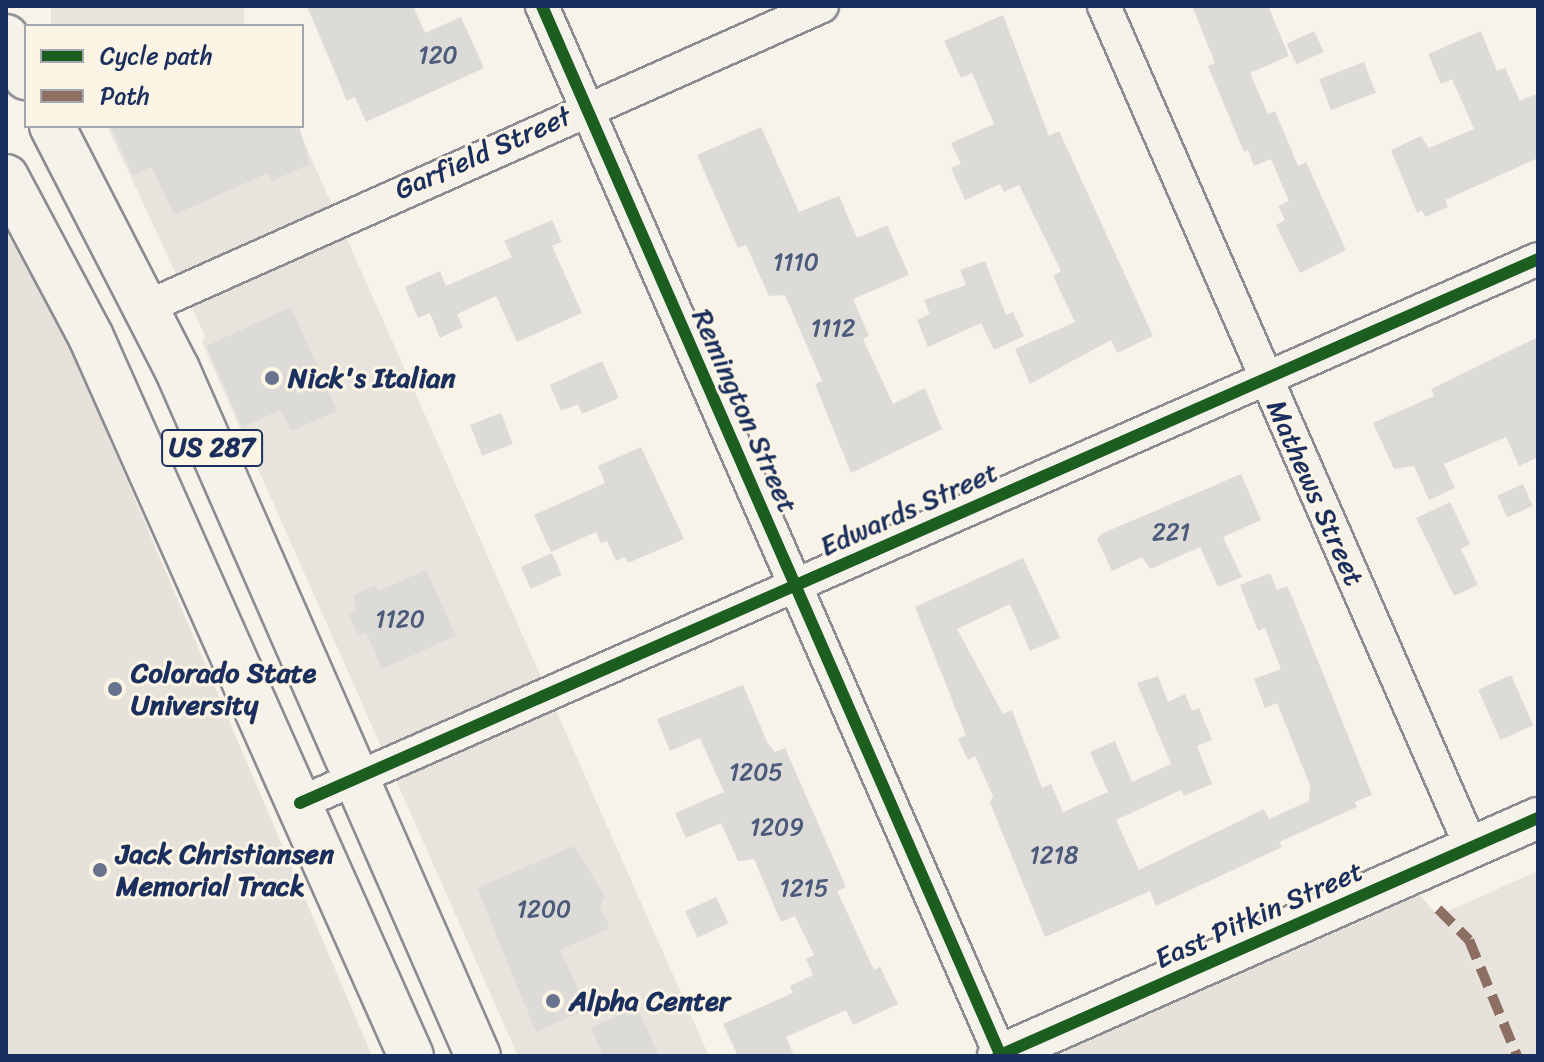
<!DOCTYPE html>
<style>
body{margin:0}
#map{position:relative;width:1544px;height:1062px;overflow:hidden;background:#f7f3ea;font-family:Sriracha,sans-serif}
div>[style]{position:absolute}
.built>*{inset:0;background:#e8e4dd;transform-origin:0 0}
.green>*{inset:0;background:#e6e2db}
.building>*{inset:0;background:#dddbd7;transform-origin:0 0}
.roads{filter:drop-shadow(2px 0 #8a8c91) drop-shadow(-2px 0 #8a8c91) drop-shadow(0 2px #8a8c91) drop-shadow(0 -2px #8a8c91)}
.minor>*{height:32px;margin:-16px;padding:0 16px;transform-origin:16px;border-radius:16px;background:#f5f2ec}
.tertiary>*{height:40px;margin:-20px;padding:0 20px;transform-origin:20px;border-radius:20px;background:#f5f2ec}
.trunk>*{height:44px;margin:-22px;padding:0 22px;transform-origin:22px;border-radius:22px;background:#f5f2ec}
.quiet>*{height:10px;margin-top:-5px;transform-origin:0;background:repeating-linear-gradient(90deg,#8d6e63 0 20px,transparent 0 30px)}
.cycleway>*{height:12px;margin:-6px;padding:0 6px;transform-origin:6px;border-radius:6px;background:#1b5e20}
.dots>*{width:22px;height:22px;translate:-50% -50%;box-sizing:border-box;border:4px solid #fcf5e5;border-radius:50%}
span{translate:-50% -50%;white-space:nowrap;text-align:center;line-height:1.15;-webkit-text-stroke:6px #fcf5e5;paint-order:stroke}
.number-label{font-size:24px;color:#4c5a7c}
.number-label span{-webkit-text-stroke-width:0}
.shield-label span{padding:2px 6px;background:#fcf5e5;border:2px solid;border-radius:6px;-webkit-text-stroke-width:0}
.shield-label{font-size:26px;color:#1b2f5e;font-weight:700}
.street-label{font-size:28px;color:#1b2f5e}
.poi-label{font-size:28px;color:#1b2f5e;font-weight:700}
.left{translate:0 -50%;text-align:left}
.frame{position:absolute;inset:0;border:8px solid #1b2f5e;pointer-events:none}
.legend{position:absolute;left:24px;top:24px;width:280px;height:104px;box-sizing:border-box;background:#fcf5e5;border:2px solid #a2a6af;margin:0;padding:10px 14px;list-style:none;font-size:24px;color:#1b2f5e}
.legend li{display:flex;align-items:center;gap:16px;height:40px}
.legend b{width:40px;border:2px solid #a2a6af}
</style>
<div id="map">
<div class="built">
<i style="left:51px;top:6px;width:193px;height:22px"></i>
<i style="clip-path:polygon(107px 126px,297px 126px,709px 1056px,518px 1056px,202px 342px,205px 336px)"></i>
<i style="clip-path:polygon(1538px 871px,1538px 1056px,1123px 1056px)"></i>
</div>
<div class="green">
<i style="clip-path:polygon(6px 233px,48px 295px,372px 1056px,6px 1056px)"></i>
<i style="clip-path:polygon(1420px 895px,1460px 942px,1511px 1056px,1065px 1056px,1063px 1052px)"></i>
</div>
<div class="building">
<i style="clip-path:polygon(307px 6px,413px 6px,425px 33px,461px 17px,484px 68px,366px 122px,355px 97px,347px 101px)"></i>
<i style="clip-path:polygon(1192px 6px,1268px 6px,1289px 56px,1250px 73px,1268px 114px,1275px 111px,1298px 166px,1306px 162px,1346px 250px,1300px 273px,1276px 225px,1285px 220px,1278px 206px,1289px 201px,1271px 159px,1254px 166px,1248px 150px,1244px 152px,1208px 66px,1215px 63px)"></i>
<i style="clip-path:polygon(1003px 15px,1049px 136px,1059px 131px,1153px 336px,1117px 353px,1111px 340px,1030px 384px,1015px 349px,1075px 322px,1053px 276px,1061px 271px,1019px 185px,1004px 192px,1000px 184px,965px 200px,951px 168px,961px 164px,951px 143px,994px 124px,972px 73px,961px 78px,944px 41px)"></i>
<i style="left:1314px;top:31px;width:23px;height:30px;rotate:65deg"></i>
<i style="clip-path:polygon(1481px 31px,1497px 71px,1505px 68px,1520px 101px,1538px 93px,1538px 158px,1445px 200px,1448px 207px,1425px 217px,1422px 210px,1417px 213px,1391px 150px,1421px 136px,1429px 148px,1474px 129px,1452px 79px,1441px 84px,1428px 54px)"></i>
<i style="left:1364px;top:62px;width:33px;height:48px;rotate:69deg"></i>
<i style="clip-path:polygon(110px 126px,299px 126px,310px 164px,272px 181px,268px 173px,174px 215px,152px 167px,133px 175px)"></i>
<i style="clip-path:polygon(761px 127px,799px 212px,839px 196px,857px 238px,887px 225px,909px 275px,853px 299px,869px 336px,863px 339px,893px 404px,925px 388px,942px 429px,851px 473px,815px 384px,822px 381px,785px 295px,769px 296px,746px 245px,738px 248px,697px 155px)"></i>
<i style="clip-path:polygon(552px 220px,562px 242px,552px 246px,582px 313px,517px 342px,496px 296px,457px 314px,463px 327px,440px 338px,430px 313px,418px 318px,405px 287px,440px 271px,446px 286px,512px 257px,504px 241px)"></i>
<i style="clip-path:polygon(985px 261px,1006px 315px,1013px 312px,1024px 336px,994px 350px,981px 323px,928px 347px,917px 320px,930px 314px,924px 300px,966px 285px,960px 270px)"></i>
<i style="clip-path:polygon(291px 307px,337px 411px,291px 431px,281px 410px,242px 427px,206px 346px)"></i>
<i style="clip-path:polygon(1538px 337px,1538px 457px,1519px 466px,1506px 437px,1444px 464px,1455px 488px,1429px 500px,1414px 466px,1394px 469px,1373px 423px,1434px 396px,1431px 389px)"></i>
<i style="clip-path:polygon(602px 361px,619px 398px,582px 414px,578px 404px,561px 411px,550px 385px)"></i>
<i style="left:501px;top:413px;width:33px;height:33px;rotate:69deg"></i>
<i style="clip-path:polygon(641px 447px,684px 539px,628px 563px,625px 557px,616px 561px,607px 541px,601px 543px,596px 532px,551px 552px,534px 515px,605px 483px,598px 466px)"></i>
<i style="clip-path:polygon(1241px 474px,1261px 520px,1223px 537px,1242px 577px,1218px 587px,1200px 547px,1150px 569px,1142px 557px,1112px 571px,1097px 539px,1101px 534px)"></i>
<i style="left:1523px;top:484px;width:24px;height:28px;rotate:66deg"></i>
<i style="clip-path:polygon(1450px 502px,1470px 544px,1461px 549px,1478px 585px,1454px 596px,1416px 518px)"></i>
<i style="left:552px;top:553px;width:24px;height:34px;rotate:66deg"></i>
<i style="clip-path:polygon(1023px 558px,1060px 638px,1030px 651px,1010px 604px,957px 629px,1003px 714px,1012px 710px,1042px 788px,1051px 784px,1063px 812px,1108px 792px,1090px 752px,1115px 741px,1132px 782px,1171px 764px,1137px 683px,1158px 676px,1168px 702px,1185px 694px,1192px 711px,1199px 708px,1212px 740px,1197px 746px,1212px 784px,1184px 796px,1181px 790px,1116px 820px,1139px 870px,1264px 809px,1269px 819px,1309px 801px,1310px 785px,1277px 703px,1265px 708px,1254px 679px,1281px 669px,1265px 628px,1258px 631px,1240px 585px,1270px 573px,1277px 590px,1287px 586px,1293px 599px,1372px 795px,1355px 802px,1357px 807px,1279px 842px,1282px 847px,1156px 906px,1150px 891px,1045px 937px,990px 803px,993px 796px,975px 756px,968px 760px,958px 739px,966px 735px,915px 607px)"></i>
<i style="clip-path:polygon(426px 570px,456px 636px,382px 669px,366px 632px,358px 636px,349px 615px,356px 611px,354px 595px,376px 585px,379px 591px)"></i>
<i style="left:1511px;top:675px;width:55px;height:36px;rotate:66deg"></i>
<i style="clip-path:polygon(743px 685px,768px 744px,775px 752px,785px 748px,846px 887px,837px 891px,874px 970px,880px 967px,898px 1004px,853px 1025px,846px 1010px,786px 1037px,794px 1056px,738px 1056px,723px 1024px,793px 993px,790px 986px,813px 975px,806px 959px,814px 955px,795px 916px,781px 922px,754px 859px,738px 861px,721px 823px,686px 838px,675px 813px,724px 792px,700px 738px,670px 751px,657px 719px)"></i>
<i style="clip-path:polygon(574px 846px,605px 896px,600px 907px,610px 928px,560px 950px,587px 1009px,536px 1032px,477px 888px)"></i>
<i style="left:716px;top:897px;width:29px;height:34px;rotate:65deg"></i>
<i style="clip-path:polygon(637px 1007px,659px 1056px,603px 1056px,591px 1028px)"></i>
</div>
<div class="roads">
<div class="minor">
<i style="left:542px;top:6px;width:1146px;rotate:66.39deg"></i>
<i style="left:1104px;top:6px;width:918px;rotate:66.42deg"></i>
<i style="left:147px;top:307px;width:739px;rotate:-24.03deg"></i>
<i style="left:300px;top:803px;width:1352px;rotate:-23.72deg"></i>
</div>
<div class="tertiary">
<i style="left:998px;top:1056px;width:590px;rotate:-23.79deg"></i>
</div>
<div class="trunk">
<i style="left:6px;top:37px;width:45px;rotate:63.4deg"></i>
<i style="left:52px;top:126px;width:273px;rotate:62.8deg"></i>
<i style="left:177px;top:369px;width:750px;rotate:66.34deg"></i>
<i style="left:6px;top:177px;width:181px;rotate:62deg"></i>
<i style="left:91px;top:337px;width:787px;rotate:66.01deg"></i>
</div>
</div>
<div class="quiet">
<i style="left:1438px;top:909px;width:44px;rotate:45deg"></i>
<i style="left:1469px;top:940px;width:126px;rotate:67.5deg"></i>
</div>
<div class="cycleway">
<i style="left:542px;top:6px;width:1146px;rotate:66.39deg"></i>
<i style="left:300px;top:803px;width:1352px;rotate:-23.72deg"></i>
<i style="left:998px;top:1056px;width:590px;rotate:-23.79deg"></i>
</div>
<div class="dots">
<i style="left:272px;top:378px;background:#68748f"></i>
<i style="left:115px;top:689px;background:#68748f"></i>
<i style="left:100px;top:870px;background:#68748f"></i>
<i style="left:553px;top:1001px;background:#68748f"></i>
</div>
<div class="number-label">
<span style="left:438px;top:56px">120</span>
<span style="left:796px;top:263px">1110</span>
<span style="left:833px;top:329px">1112</span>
<span style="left:1171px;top:533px">221</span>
<span style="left:400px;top:620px">1120</span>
<span style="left:756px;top:773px">1205</span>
<span style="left:777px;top:828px">1209</span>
<span style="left:1054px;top:856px">1218</span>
<span style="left:804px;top:889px">1215</span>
<span style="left:544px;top:910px">1200</span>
</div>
<div class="shield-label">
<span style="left:212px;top:448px">US 287</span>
</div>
<div class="street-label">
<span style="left:483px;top:153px;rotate:-24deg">Garfield Street</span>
<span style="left:745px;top:411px;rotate:66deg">Remington Street</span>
<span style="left:1315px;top:493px;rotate:66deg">Mathews Street</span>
<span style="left:909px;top:509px;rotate:-24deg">Edwards Street</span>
<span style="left:1259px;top:915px;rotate:-24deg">East Pitkin Street</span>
</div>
<div class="poi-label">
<span class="left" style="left:288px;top:378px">Nick's Italian</span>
<span class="left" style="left:131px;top:689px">Colorado State<br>University</span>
<span class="left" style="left:116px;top:870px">Jack Christiansen<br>Memorial Track</span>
<span class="left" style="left:569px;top:1001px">Alpha Center</span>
</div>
<div class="frame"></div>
<ul class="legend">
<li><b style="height:10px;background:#1b5e20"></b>Cycle path</li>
<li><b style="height:10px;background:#8d6e63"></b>Path</li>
</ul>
</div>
